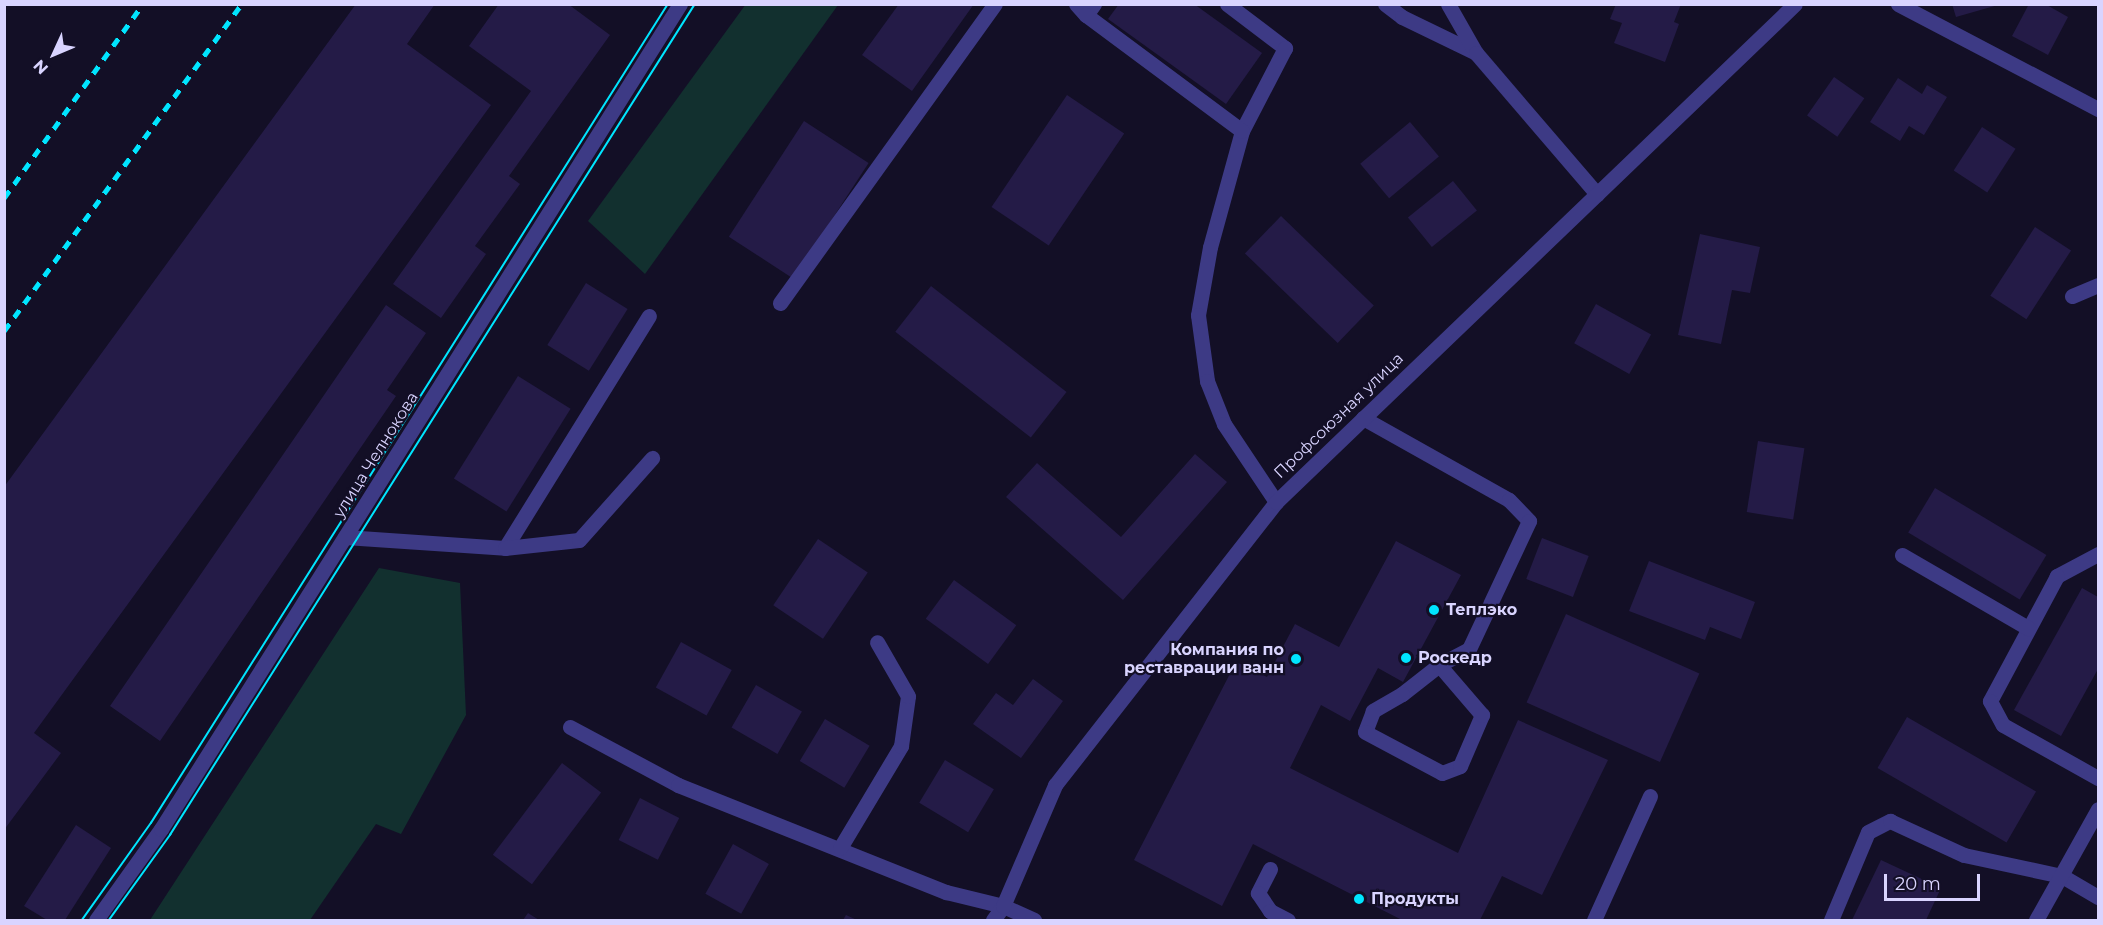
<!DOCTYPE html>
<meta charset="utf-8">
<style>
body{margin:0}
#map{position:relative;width:2103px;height:925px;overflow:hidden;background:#130f26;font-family:Montserrat,sans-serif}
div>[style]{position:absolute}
.green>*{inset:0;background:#12302f}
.building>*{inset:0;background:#241b47;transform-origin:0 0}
.minor>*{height:15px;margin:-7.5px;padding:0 7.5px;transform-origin:7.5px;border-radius:7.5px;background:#3d3a85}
.tram>*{height:1.5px;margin:-0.75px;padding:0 0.75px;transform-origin:0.75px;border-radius:0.75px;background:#00e5ff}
.rail>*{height:4.5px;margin-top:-2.25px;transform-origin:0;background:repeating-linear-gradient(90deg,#00e5ff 0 9px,transparent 0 17px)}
.dots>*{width:16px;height:16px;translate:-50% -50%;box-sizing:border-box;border:3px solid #130f26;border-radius:50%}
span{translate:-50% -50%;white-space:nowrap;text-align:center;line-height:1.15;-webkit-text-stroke:4.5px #130f26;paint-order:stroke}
.street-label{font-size:16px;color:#d9d4ff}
.poi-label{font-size:16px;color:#d9d4ff;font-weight:700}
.left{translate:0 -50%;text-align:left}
.right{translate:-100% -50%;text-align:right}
.frame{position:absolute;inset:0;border:6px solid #d9d4ff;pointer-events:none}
.north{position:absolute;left:24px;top:24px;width:60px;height:60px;-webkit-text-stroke:4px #130f26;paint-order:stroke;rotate:226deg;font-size:16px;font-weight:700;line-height:24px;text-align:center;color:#d9d4ff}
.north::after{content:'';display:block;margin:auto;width:21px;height:27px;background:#d9d4ff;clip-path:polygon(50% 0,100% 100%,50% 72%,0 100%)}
.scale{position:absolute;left:1884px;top:874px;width:96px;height:27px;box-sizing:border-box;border:3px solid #d9d4ff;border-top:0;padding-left:8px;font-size:18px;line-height:21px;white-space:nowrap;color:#d9d4ff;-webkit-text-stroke:4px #130f26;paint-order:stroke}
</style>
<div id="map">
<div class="green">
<i style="clip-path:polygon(746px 4px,838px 5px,645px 274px,588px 221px)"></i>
<i style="clip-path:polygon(379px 568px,460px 583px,466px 715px,401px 834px,376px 824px,310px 920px,150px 920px)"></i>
</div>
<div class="building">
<i style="clip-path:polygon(356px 4px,435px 4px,407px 44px,491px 105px,34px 733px,61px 753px,4px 830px,4px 487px)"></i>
<i style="clip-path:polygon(499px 4px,568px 4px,610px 35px,509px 176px,520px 184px,475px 246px,486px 254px,441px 318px,393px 284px,531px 91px,469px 46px)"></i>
<i style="clip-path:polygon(899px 4px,974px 4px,912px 91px,862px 55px)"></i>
<i style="clip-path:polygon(1119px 4px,1194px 4px,1262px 53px,1226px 104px,1108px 19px)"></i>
<i style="clip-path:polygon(1616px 4px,1681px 4px,1674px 22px,1679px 24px,1665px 62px,1614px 43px,1622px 23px,1610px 19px)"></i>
<i style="clip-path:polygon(1952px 4px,1998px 4px,1998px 5px,1956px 17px)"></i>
<i style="clip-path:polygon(2029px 4px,2045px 4px,2068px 17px,2048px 55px,2012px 36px)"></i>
<i style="left:1834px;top:77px;width:37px;height:47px;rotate:35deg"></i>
<i style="clip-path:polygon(1898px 78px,1922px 94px,1927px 85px,1947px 97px,1924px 135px,1909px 126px,1900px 141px,1870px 122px)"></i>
<i style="left:1067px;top:95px;width:69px;height:135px;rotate:34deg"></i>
<i style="left:804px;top:121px;width:77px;height:138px;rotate:33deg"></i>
<i style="left:1410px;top:122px;width:45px;height:65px;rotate:50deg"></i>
<i style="left:1982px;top:127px;width:40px;height:52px;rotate:33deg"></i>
<i style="left:1453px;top:181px;width:38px;height:58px;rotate:51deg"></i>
<i style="left:1281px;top:216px;width:129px;height:52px;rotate:44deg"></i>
<i style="left:2035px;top:227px;width:43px;height:82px;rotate:33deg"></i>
<i style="clip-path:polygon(1700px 234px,1760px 247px,1750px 293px,1732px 290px,1721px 344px,1678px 335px)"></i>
<i style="left:586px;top:283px;width:49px;height:73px;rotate:32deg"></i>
<i style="left:931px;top:286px;width:172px;height:58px;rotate:38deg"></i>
<i style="left:1596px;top:304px;width:63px;height:45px;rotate:29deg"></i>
<i style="clip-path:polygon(386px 305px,426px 333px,387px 390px,396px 396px,160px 741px,110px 706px)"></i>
<i style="left:518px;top:376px;width:62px;height:121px;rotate:32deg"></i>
<i style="left:1758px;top:441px;width:47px;height:72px;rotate:9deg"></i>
<i style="clip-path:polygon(1195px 454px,1227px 482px,1123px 600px,1006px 497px,1037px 463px,1121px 537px)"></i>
<i style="left:1935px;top:488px;width:130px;height:52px;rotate:31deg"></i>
<i style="left:1542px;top:538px;width:50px;height:44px;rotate:21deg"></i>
<i style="left:818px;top:539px;width:60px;height:80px;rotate:34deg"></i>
<i style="clip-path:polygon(1396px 541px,1461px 575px,1403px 682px,1378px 668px,1350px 721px,1321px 705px,1290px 768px,1458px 853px,1518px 720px,1608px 760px,1542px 895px,1502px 876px,1480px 920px,1402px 920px,1253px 844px,1222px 906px,1134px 860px,1236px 662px,1267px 677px,1295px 624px,1339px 647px)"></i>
<i style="clip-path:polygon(1649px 561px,1755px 602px,1741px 639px,1710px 627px,1705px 640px,1629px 611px)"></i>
<i style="left:954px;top:580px;width:77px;height:48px;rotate:36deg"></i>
<i style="clip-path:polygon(2082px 588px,2098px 597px,2098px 669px,2061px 736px,2014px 710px)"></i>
<i style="left:1566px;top:614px;width:146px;height:97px;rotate:24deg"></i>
<i style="left:681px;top:642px;width:58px;height:52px;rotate:29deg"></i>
<i style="clip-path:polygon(1033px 679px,1063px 701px,1021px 758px,973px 724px,996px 693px,1013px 705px)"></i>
<i style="left:756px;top:685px;width:53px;height:49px;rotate:30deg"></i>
<i style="left:1907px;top:717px;width:149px;height:59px;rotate:30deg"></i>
<i style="left:825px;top:719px;width:52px;height:49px;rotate:31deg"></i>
<i style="left:945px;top:760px;width:57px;height:50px;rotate:31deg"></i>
<i style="left:562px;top:763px;width:49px;height:115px;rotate:37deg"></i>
<i style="left:640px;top:798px;width:44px;height:47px;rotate:27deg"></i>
<i style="clip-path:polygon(76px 825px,111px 848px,65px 920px,47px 920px,24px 906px)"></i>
<i style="left:733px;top:844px;width:41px;height:57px;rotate:29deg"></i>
<i style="clip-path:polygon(1881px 860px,1941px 888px,1926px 920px,1852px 920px)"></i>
<i style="clip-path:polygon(528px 913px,539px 920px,523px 920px)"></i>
<i style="clip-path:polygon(846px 915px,857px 920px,843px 920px)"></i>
</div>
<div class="minor">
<i style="left:1076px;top:4px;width:15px;rotate:48deg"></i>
<i style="left:1086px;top:15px;width:14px;rotate:-54deg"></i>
<i style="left:1227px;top:4px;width:73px;rotate:37.2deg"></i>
<i style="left:1285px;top:48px;width:93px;rotate:117.4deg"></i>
<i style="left:1242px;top:131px;width:120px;rotate:105.4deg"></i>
<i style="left:1210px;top:247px;width:69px;rotate:100deg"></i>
<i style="left:1198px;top:315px;width:67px;rotate:82.2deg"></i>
<i style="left:1207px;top:381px;width:46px;rotate:68.4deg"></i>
<i style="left:1224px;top:424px;width:94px;rotate:56.3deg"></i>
<i style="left:1385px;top:4px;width:21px;rotate:37deg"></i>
<i style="left:1402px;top:17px;width:82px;rotate:25.9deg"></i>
<i style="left:1448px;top:4px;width:56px;rotate:60.3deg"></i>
<i style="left:1476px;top:53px;width:186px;rotate:49.4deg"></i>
<i style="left:1898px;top:4px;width:226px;rotate:27.7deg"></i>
<i style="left:1086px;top:15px;width:194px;rotate:36.6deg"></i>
<i style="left:2072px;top:296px;width:28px;rotate:-23deg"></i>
<i style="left:780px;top:303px;width:368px;rotate:-54.3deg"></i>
<i style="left:1363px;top:418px;width:167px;rotate:29.3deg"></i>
<i style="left:1509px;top:500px;width:29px;rotate:46deg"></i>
<i style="left:1529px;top:521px;width:141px;rotate:115.1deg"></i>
<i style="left:1469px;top:649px;width:34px;rotate:152deg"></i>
<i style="left:1439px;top:665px;width:47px;rotate:141.9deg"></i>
<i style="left:1402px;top:694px;width:34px;rotate:150deg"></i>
<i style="left:1373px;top:711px;width:22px;rotate:111deg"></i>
<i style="left:1365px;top:732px;width:87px;rotate:28deg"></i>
<i style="left:1442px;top:773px;width:19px;rotate:-21deg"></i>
<i style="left:1460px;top:766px;width:56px;rotate:-66.7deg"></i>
<i style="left:1482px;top:715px;width:66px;rotate:-130.7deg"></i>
<i style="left:345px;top:537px;width:160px;rotate:3.9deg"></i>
<i style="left:505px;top:548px;width:273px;rotate:-58.2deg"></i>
<i style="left:505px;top:548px;width:74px;rotate:-6.2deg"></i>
<i style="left:579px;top:540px;width:110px;rotate:-48.3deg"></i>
<i style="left:2098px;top:554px;width:47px;rotate:151.8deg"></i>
<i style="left:2057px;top:576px;width:142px;rotate:118.2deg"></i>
<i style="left:1990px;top:701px;width:27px;rotate:62deg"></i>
<i style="left:2003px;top:725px;width:109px;rotate:29.2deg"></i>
<i style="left:1902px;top:555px;width:146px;rotate:30.1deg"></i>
<i style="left:570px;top:727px;width:123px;rotate:28.2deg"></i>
<i style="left:678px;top:785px;width:289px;rotate:21.8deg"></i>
<i style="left:946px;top:892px;width:59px;rotate:13.8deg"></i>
<i style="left:1003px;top:906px;width:34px;rotate:24deg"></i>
<i style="left:840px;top:848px;width:119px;rotate:-59.1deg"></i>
<i style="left:901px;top:746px;width:50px;rotate:-82deg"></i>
<i style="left:908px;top:696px;width:62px;rotate:-119.9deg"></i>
<i style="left:1270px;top:869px;width:27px;rotate:117deg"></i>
<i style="left:1258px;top:893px;width:22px;rotate:56deg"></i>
<i style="left:1270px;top:911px;width:20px;rotate:27deg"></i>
<i style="left:96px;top:920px;width:112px;rotate:-54.5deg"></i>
<i style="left:161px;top:829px;width:975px;rotate:-57.83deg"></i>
<i style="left:993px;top:920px;width:17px;rotate:-54deg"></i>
<i style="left:1003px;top:906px;width:132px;rotate:-66.7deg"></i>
<i style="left:1055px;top:785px;width:359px;rotate:-52deg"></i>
<i style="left:1276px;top:502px;width:719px;rotate:-43.82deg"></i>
<i style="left:1594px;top:920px;width:136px;rotate:-65.7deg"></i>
<i style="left:1831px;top:920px;width:95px;rotate:-67.2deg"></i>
<i style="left:1868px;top:832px;width:25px;rotate:-27deg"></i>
<i style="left:1890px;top:821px;width:81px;rotate:24.7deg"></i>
<i style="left:1964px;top:855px;width:100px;rotate:12.1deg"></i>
<i style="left:2062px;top:876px;width:42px;rotate:30.3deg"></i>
<i style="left:2036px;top:920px;width:127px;rotate:-60.8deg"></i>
</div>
<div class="tram">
<i style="left:82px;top:920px;width:119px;rotate:-54.6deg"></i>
<i style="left:151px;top:823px;width:969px;rotate:-57.74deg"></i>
<i style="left:109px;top:920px;width:105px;rotate:-54.3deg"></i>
<i style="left:170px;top:835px;width:983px;rotate:-57.72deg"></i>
</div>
<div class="rail">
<i style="left:4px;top:198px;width:239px;rotate:-54.4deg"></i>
<i style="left:4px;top:331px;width:404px;rotate:-54deg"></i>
</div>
<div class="dots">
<i style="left:1434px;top:610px;background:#00e5ff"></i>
<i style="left:1406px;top:658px;background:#00e5ff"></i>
<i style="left:1296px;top:659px;background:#00e5ff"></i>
<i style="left:1359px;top:899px;background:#00e5ff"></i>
</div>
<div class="street-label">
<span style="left:1339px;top:416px;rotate:-44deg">Профсоюзная улица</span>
<span style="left:376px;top:455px;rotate:-58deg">улица Челнокова</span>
</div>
<div class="poi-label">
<span class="left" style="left:1446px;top:610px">Теплэко</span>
<span class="right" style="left:1284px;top:659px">Компания по<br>реставрации ванн</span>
<span class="left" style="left:1418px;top:658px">Роскедр</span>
<span class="left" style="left:1371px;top:899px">Продукты</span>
</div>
<div class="frame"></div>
<div class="north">N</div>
<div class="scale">20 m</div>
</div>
